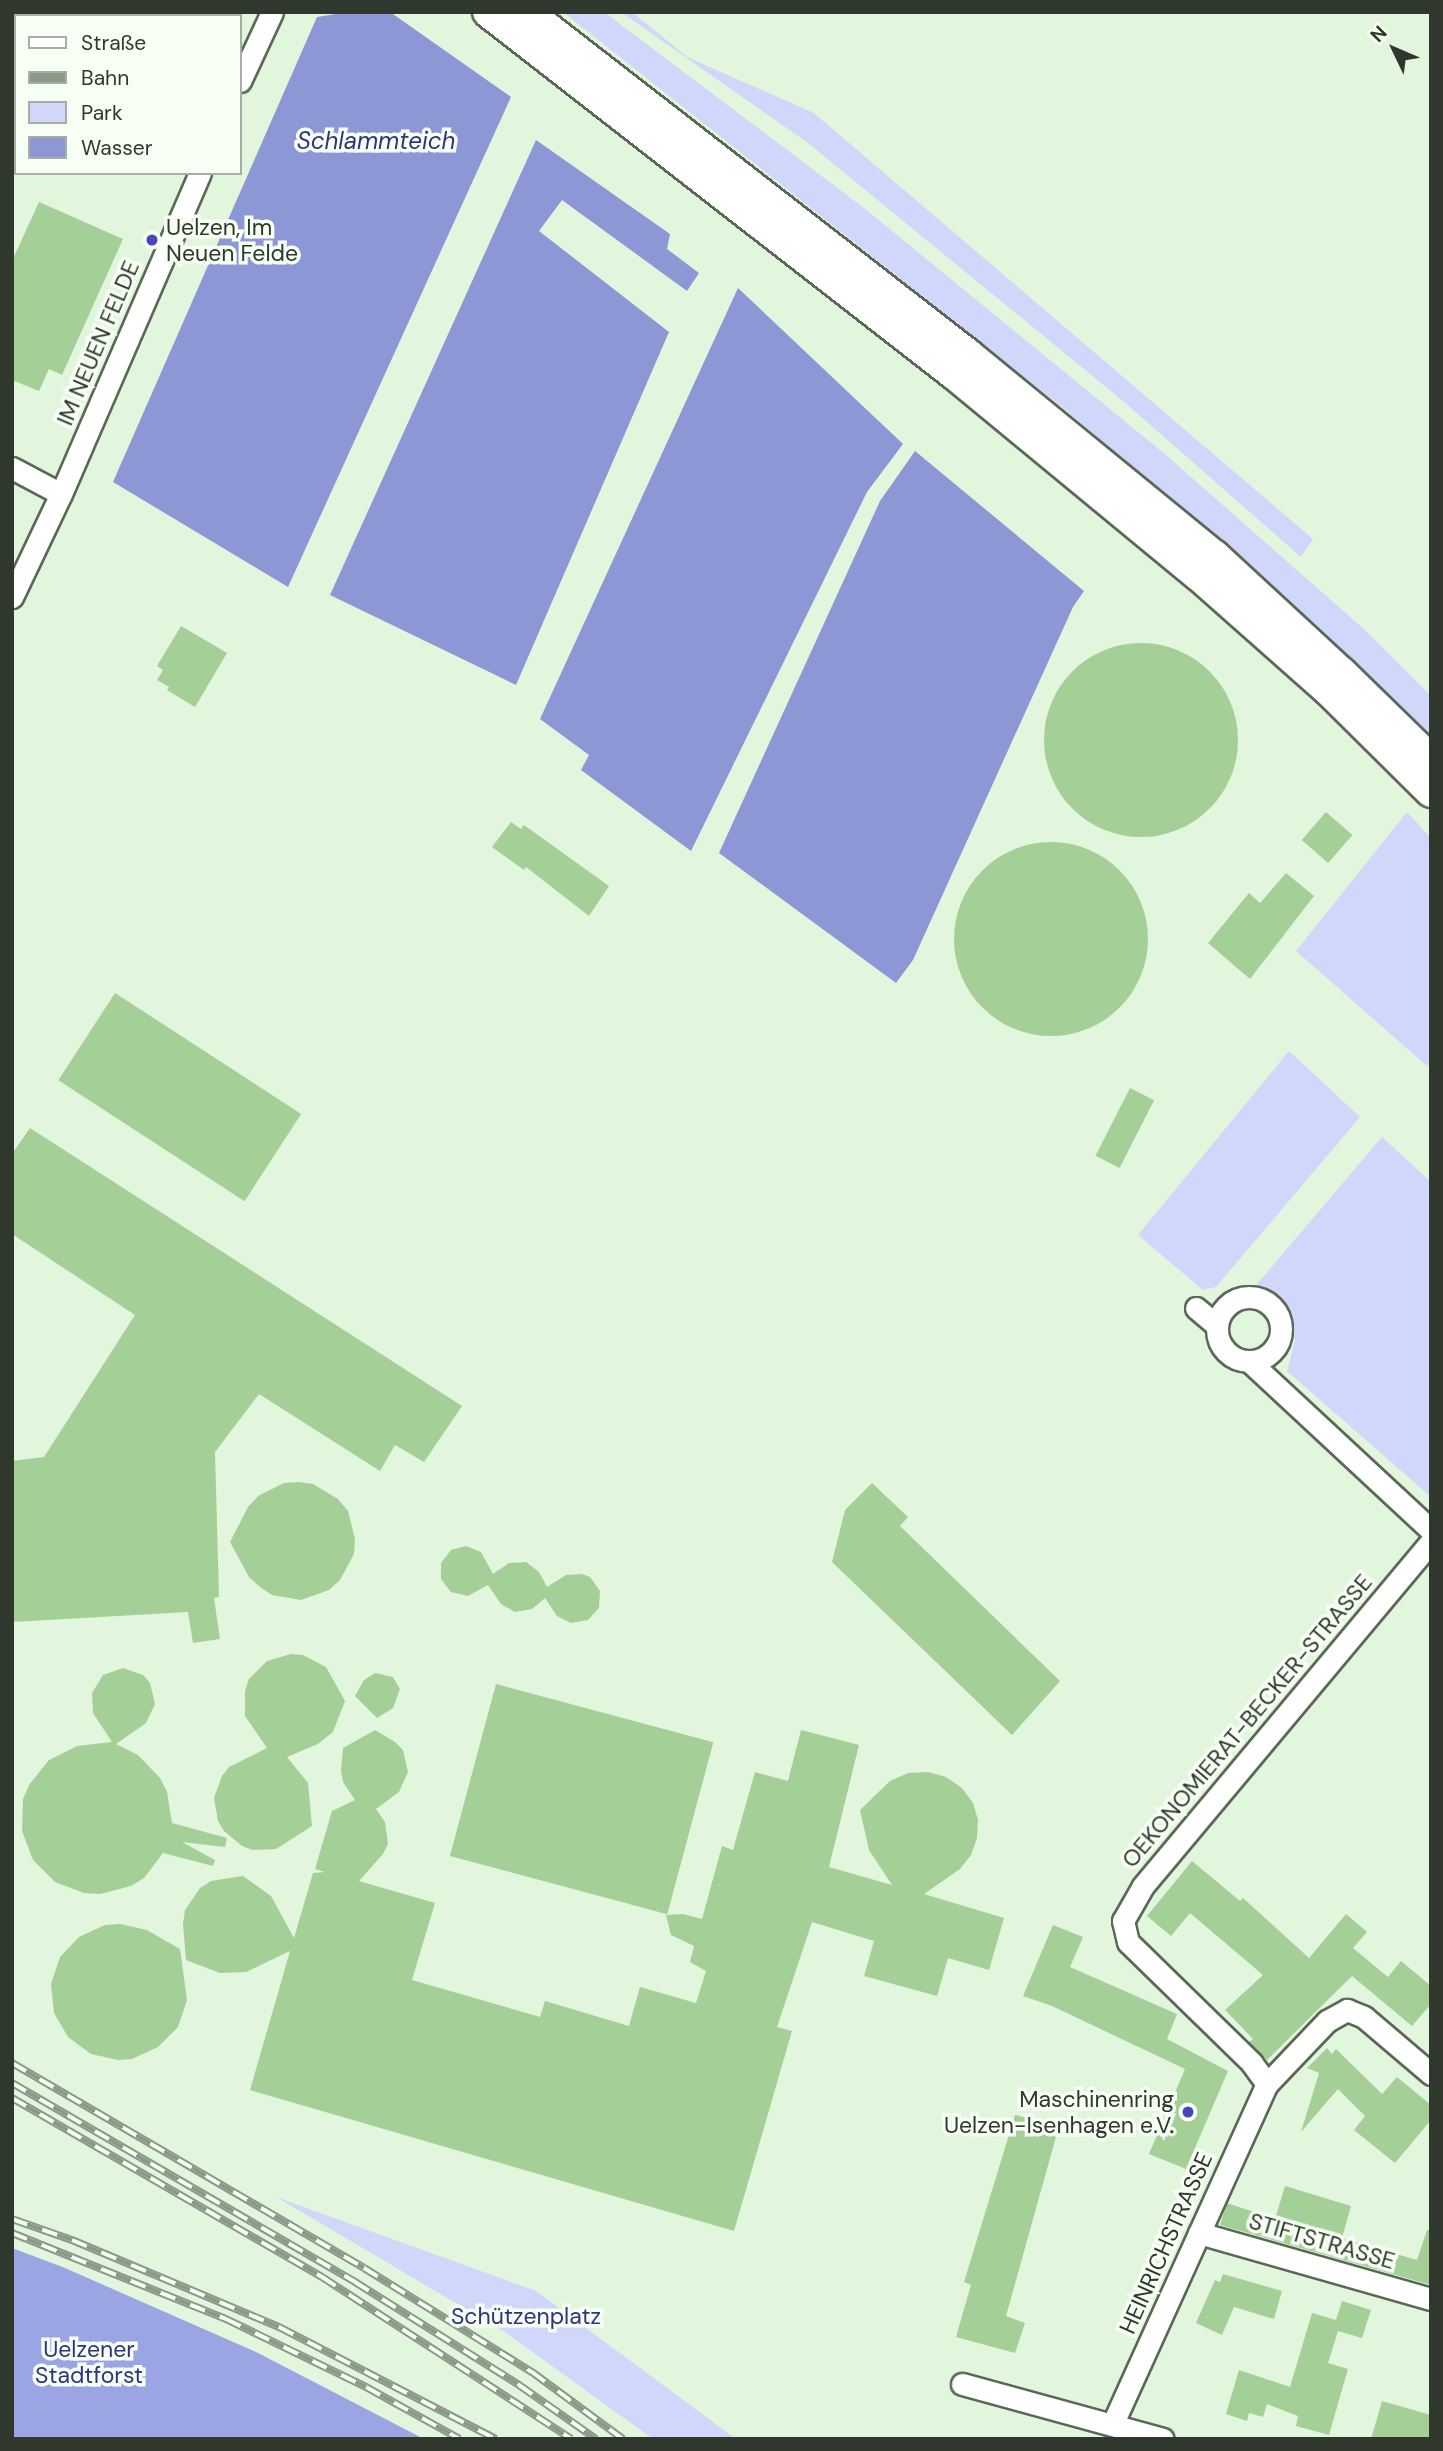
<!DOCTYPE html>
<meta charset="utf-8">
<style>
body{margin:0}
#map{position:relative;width:1443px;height:2451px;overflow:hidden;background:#e2f5dd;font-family:"DM Sans",sans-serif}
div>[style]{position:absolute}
.green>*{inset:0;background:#d1d7fb}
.forest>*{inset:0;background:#9ba5e3}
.water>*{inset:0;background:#8e97d5}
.building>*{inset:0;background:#a4d097;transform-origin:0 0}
.round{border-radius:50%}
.roads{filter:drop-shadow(2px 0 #596955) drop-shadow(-2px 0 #596955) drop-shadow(0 2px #596955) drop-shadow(0 -2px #596955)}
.minor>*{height:21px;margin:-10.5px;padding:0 10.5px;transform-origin:10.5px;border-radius:10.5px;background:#fff}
.minor>.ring{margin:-10.5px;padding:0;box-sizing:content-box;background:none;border:21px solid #fff;border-radius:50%}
.secondary>*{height:30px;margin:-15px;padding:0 15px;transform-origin:15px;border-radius:15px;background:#fff}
.rail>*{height:8px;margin-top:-4px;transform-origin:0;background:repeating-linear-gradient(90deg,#f7fff5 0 16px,#8b9988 0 32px);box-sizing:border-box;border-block:2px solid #8b9988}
.dots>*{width:19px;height:19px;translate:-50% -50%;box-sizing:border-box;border:4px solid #f7fff5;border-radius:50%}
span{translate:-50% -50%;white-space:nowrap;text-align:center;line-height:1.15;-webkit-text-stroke:7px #f7fff5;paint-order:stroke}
.poi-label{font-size:23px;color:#30382e}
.left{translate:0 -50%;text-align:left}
.right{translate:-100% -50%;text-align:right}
.street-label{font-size:23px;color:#30382e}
.park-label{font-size:23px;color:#30337b}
.water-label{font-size:24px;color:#31347d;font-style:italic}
.frame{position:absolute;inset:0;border:14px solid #30382e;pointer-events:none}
.legend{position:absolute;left:14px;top:14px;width:228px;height:161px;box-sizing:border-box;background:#f7fff5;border:2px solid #a7afa5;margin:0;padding:9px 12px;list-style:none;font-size:21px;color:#30382e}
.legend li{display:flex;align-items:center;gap:14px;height:35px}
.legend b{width:35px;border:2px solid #a7afa5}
.north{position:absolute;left:1359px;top:14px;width:70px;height:70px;-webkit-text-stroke:5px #f7fff5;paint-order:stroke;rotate:314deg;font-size:19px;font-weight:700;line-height:28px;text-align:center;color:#30382e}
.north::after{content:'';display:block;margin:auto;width:24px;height:32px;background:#30382e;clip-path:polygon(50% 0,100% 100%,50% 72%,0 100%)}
</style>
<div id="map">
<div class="green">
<i style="clip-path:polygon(563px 12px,604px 12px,864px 208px,1166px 455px,1365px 630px,1431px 696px,1431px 742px,1312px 623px,1066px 410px)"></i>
<i style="clip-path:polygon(621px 12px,632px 12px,687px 57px,814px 113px,1313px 539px,1301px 557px,1123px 401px,808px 143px)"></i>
<i style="clip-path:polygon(1407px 812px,1431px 838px,1431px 1062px,1427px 1066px,1296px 951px)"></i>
<i style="clip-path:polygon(1289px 1051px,1360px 1117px,1216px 1287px,1203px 1290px,1138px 1235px)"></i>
<i style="clip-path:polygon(1382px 1137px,1431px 1182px,1431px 1497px,1287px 1371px,1295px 1340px,1287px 1315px,1257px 1284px)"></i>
<i style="clip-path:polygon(276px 2197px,536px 2291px,736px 2439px,653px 2439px,505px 2332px)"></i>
</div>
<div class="forest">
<i style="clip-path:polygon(12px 2248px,65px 2268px,258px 2353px,424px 2439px,12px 2439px)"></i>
</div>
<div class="water">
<i style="clip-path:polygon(349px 12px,390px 12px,511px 97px,288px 587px,113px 482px,317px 17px)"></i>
<i style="clip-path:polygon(536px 140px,670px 234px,667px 249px,699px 273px,687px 291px,562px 200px,539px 231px,669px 332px,516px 685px,330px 595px)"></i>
<i style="clip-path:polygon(738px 288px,903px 444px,867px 492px,691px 851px,581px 770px,589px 755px,540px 719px)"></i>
<i style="clip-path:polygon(915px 451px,1084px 591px,1073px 607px,913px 960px,896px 983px,719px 853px,880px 501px)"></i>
</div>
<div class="building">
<i style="clip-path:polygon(39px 202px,123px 239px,62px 375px,49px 369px,39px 391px,12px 380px,12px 261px)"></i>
<i style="clip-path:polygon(181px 626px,227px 653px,195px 707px,167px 690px,169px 687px,157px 680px,163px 670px,157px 666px)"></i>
<i class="round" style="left:1044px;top:643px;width:194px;height:194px"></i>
<i style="left:1326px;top:812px;width:35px;height:37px;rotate:41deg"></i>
<i style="clip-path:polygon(511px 822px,521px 829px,524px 825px,609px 886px,589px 916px,526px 867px,524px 870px,492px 847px)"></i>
<i class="round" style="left:954px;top:842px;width:194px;height:194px"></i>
<i style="clip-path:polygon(1286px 873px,1314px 896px,1250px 979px,1208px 943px,1249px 893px,1260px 903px)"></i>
<i style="left:115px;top:993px;width:222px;height:104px;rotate:33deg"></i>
<i style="left:1130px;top:1088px;width:27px;height:76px;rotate:27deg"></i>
<i style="clip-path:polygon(30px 1128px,462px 1406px,424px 1462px,395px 1445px,380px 1471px,259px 1394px,215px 1452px,219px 1597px,214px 1598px,220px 1639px,193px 1643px,188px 1612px,12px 1622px,12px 1461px,44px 1457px,135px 1315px,12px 1234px,12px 1154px)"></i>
<i style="clip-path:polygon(299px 1482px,313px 1484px,338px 1499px,348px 1511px,355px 1539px,354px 1554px,340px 1580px,329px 1590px,301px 1600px,272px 1595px,260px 1587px,249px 1577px,230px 1542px,248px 1507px,258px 1496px,284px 1483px)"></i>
<i style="clip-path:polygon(872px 1483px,908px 1517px,900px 1526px,1060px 1681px,1012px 1735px,832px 1562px,845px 1510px)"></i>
<i style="clip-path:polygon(466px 1546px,481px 1552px,493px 1574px,509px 1563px,526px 1562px,539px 1572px,547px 1587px,566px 1575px,582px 1574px,590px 1577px,600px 1591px,599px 1608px,588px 1620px,571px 1623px,557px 1616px,545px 1598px,532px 1609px,515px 1612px,501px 1604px,488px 1585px,468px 1596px,451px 1592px,441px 1579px,441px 1563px,451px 1550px)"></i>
<i style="clip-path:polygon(291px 1654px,303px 1655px,326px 1667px,345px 1701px,333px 1732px,318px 1744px,287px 1757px,308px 1783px,312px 1826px,276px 1849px,253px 1850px,242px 1846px,224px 1831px,218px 1821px,214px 1798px,222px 1776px,229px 1767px,267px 1748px,245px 1716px,245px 1691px,249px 1679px,267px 1661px)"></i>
<i style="clip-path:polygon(123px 1668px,143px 1675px,150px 1683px,155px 1704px,146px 1723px,116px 1744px,138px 1755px,160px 1778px,167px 1792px,172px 1823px,227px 1838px,225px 1847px,182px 1842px,215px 1860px,213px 1866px,163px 1853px,144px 1878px,131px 1886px,100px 1894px,84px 1893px,55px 1882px,33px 1860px,22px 1831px,23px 1799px,29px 1785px,49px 1760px,77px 1746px,112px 1742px,93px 1713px,92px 1693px,103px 1675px)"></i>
<i style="clip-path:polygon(375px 1673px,393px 1677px,400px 1689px,393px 1708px,377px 1718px,355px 1696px,364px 1680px)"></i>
<i style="left:496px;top:1684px;width:225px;height:178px;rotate:15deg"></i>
<i style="clip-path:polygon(375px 1730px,395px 1742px,403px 1750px,408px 1772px,399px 1792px,376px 1809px,385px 1822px,388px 1844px,383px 1854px,359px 1881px,435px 1903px,412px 1980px,540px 2017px,545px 2001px,629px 2026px,640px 1987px,696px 2003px,706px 1971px,690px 1962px,694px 1946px,671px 1935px,666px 1915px,683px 1914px,702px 1919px,722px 1846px,733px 1850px,755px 1772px,788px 1781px,801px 1730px,859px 1745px,829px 1867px,892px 1885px,869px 1850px,860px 1810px,890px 1781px,908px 1773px,928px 1772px,946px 1777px,962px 1788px,973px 1803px,978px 1820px,977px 1838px,971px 1855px,960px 1869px,924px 1894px,1004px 1918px,989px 1970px,948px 1958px,937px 1996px,864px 1976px,874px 1941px,812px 1922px,777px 2027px,792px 2031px,734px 2231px,250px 2090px,290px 1951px,246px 1972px,220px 1973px,186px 1960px,183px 1924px,185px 1910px,200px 1888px,211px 1881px,243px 1876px,271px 1896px,294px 1938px,313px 1873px,325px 1872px,315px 1869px,332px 1811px,355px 1800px,343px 1782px,341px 1771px,343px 1748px)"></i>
<i style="clip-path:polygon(1192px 1861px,1240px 1901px,1243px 1898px,1309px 1958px,1346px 1914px,1367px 1932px,1353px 1948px,1388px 1977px,1401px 1961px,1431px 1986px,1431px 2004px,1412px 2026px,1352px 1976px,1267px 2060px,1249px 2042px,1253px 2039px,1225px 2010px,1263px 1975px,1190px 1913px,1171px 1936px,1147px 1916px)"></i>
<i style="clip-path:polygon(120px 1924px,147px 1930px,180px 1949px,187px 2000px,178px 2027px,158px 2047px,132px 2059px,118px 2060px,91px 2054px,68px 2037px,54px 2013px,51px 1984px,60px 1957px,79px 1937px,105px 1925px)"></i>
<i style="clip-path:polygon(1053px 1925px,1083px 1937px,1070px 1967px,1177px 2014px,1167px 2039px,1228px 2071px,1186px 2169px,1149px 2154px,1185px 2069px,1052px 2006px,1023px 1996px)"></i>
<i style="clip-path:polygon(1327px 2048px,1332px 2054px,1336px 2049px,1382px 2094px,1397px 2077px,1431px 2105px,1431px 2120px,1395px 2163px,1354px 2130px,1365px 2116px,1338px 2089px,1301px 2132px,1319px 2073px,1307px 2068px)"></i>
<i style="clip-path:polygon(1015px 2115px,1059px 2126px,1006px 2316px,1025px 2323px,1015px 2353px,956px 2337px,971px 2285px,964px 2282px)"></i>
<i style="clip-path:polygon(1285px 2186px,1351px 2206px,1342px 2238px,1417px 2260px,1427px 2230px,1431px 2230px,1431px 2285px,1220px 2225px,1227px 2203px,1275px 2219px)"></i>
<i style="clip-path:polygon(1223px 2274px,1282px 2291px,1274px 2319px,1234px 2307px,1222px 2335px,1196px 2323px,1215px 2280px,1220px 2282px)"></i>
<i style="clip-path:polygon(1342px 2301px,1371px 2310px,1362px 2338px,1338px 2331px,1328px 2363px,1348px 2369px,1329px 2435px,1296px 2426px,1298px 2416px,1267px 2404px,1263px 2417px,1249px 2413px,1247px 2421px,1226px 2414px,1239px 2370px,1290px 2387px,1312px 2313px,1336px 2320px)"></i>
<i style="clip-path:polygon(1382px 2401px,1431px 2415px,1431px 2439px,1371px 2439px)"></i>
</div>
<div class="roads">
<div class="minor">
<i style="left:49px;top:12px;width:5px;rotate:53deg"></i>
<i style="left:240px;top:81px;width:76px;rotate:-65.1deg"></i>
<i style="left:12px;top:468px;width:55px;rotate:28deg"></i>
<i style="left:12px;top:597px;width:114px;rotate:-64.6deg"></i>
<i style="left:61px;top:494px;width:350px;rotate:-66.6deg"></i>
<i class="ring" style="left:1217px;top:1297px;width:43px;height:43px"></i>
<i style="left:1196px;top:1308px;width:26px;rotate:40deg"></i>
<i style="left:1250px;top:1362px;width:247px;rotate:42.9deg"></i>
<i style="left:1267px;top:2084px;width:87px;rotate:-46.4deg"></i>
<i style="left:1327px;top:2021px;width:23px;rotate:-29deg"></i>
<i style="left:1347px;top:2010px;width:18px;rotate:22deg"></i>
<i style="left:1364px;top:2017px;width:88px;rotate:40.4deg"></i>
<i style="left:1199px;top:2233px;width:241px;rotate:15.9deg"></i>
<i style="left:962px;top:2384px;width:208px;rotate:15.3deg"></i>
<i style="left:1113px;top:2423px;width:372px;rotate:-65.6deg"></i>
<i style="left:1267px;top:2084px;width:26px;rotate:-126deg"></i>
<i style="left:1252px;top:2063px;width:173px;rotate:-135.7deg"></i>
<i style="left:1128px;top:1942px;width:22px;rotate:-103deg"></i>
<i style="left:1123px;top:1921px;width:40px;rotate:-60.3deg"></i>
<i style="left:1143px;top:1886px;width:449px;rotate:-50.1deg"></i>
</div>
<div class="secondary">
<i style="left:488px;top:12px;width:591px;rotate:37.86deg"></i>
<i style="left:955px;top:375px;width:315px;rotate:39.5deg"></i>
<i style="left:1198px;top:575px;width:174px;rotate:41.5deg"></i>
<i style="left:1328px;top:690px;width:145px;rotate:44.7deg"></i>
<i style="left:527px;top:12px;width:559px;rotate:37.81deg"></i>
<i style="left:969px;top:355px;width:318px;rotate:39.3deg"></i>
<i style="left:1215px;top:556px;width:173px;rotate:42.7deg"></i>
<i style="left:1342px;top:673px;width:124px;rotate:44.3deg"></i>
</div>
</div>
<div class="rail">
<i style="left:12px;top:2063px;width:407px;rotate:30.2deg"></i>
<i style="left:364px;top:2268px;width:198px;rotate:31.8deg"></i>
<i style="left:532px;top:2372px;width:113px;rotate:36.4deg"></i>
<i style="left:12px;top:2083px;width:397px;rotate:30.1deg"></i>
<i style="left:355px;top:2282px;width:194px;rotate:32.1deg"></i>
<i style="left:519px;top:2385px;width:94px;rotate:35deg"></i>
<i style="left:12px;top:2098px;width:358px;rotate:30deg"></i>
<i style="left:322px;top:2277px;width:297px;rotate:33deg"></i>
<i style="left:12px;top:2219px;width:64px;rotate:19.3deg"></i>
<i style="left:72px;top:2240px;width:225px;rotate:22.8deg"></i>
<i style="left:279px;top:2327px;width:244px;rotate:27.3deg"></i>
<i style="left:12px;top:2233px;width:231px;rotate:21.9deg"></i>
<i style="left:226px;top:2319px;width:156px;rotate:25.9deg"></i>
<i style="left:366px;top:2387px;width:107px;rotate:29deg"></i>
</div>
<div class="dots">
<i style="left:152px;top:240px;background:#4747bd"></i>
<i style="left:1188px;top:2112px;background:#4747bd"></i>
</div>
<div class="poi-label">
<span class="left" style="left:166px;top:240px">Uelzen, Im<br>Neuen Felde</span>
<span class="right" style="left:1174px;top:2112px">Maschinenring<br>Uelzen-Isenhagen e.V.</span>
</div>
<div class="street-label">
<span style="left:98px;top:343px;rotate:-67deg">IM NEUEN FELDE</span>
<span style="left:1247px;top:1721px;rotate:-50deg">OEKONOMIERAT-BECKER-STRASSE</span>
<span style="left:1322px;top:2241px;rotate:16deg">STIFTSTRASSE</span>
<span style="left:1166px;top:2243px;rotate:-66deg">HEINRICHSTRASSE</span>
</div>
<div class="park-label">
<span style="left:526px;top:2316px">Schützenplatz</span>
<span style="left:89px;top:2362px">Uelzener<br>Stadtforst</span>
</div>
<div class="water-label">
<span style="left:376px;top:141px">Schlammteich</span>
</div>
<div class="frame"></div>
<ul class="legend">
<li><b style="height:9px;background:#fff"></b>Straße</li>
<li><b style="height:9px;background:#8b9988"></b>Bahn</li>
<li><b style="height:19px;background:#d1d7fb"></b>Park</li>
<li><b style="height:19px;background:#8e97d5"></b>Wasser</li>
</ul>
<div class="north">N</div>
</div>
